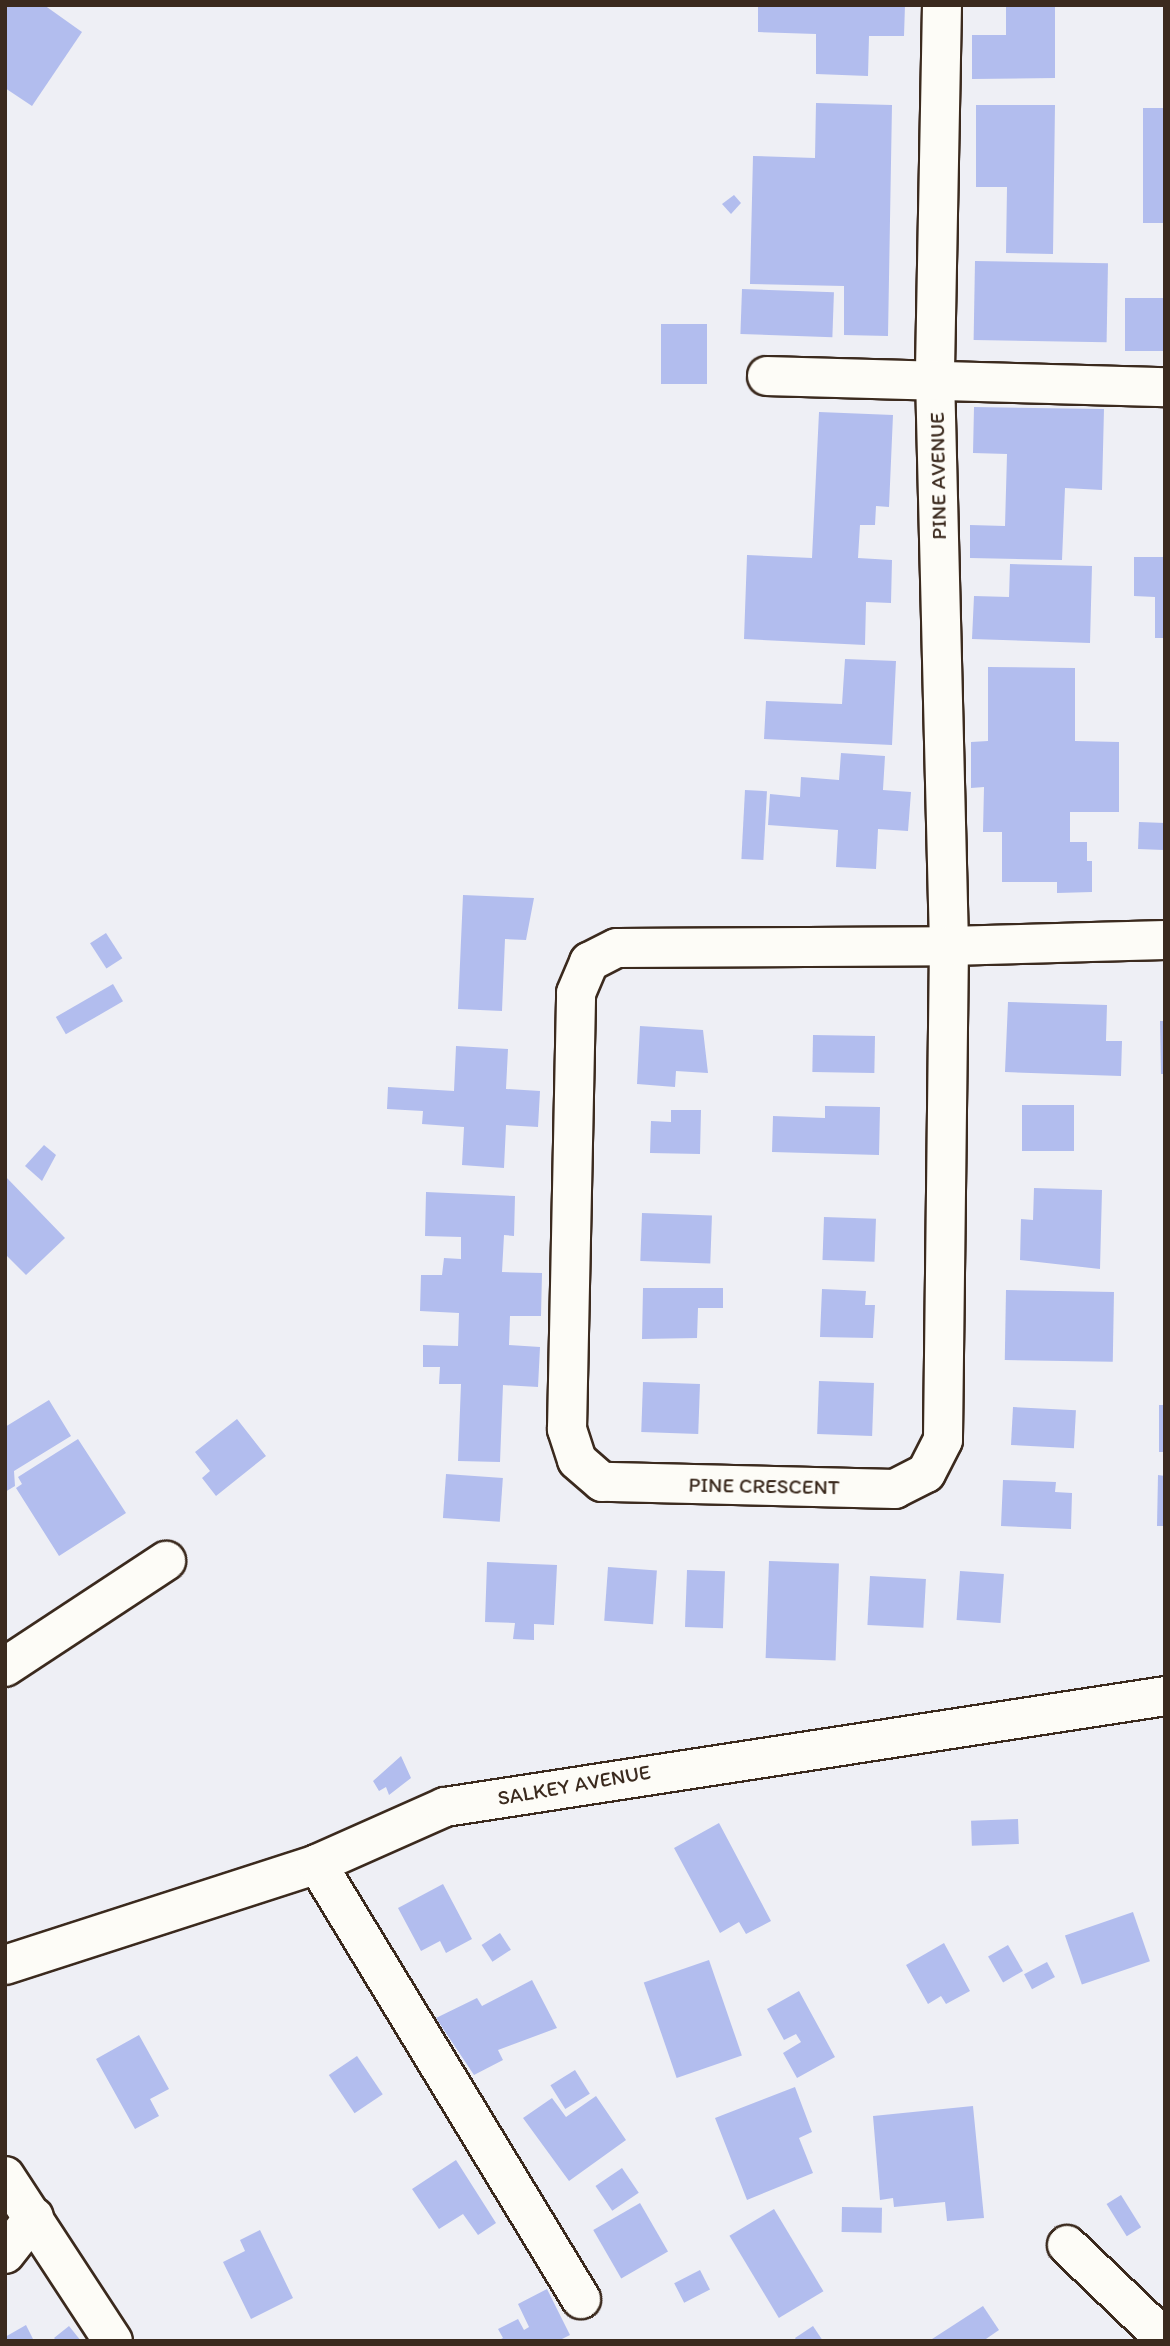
<!DOCTYPE html>
<style>
body{margin:0}
#map{position:relative;width:1170px;height:2346px;overflow:hidden;background:#eeeff5;font-family:Itim,sans-serif}
div>[style]{position:absolute}
.building>*{inset:0;background:#b2bdee;transform-origin:0 0}
.roads{filter:drop-shadow(2px 0 #3b2a1e) drop-shadow(-2px 0 #3b2a1e) drop-shadow(0 2px #3b2a1e) drop-shadow(0 -2px #3b2a1e)}
.street>*{height:38px;margin:-19px;padding:0 19px;transform-origin:19px;border-radius:19px;background:#fdfcf7}
span{translate:-50% -50%;white-space:nowrap;text-align:center;line-height:1.15;-webkit-text-stroke:6px #fdfcf7;paint-order:stroke}
.street-label{font-size:21px;color:#3b2a1e}
.frame{position:absolute;inset:0;border:7px solid #3b2a1e;pointer-events:none}
</style>
<div id="map">
<div class="building">
<i style="clip-path:polygon(5px 5px,44px 5px,82px 32px,32px 106px,5px 88px)"></i>
<i style="clip-path:polygon(758px 5px,905px 5px,904px 36px,869px 36px,868px 76px,816px 74px,816px 34px,758px 32px)"></i>
<i style="clip-path:polygon(1006px 5px,1055px 5px,1055px 78px,972px 79px,972px 35px,1006px 35px)"></i>
<i style="clip-path:polygon(816px 103px,892px 105px,888px 336px,844px 335px,844px 286px,750px 284px,753px 156px,815px 158px)"></i>
<i style="clip-path:polygon(976px 105px,1055px 105px,1053px 254px,1006px 253px,1007px 187px,976px 187px)"></i>
<i style="left:1143px;top:108px;width:22px;height:115px"></i>
<i style="clip-path:polygon(734px 195px,741px 203px,731px 214px,722px 204px)"></i>
<i style="left:975px;top:261px;width:133px;height:79px;rotate:1deg"></i>
<i style="left:742px;top:289px;width:92px;height:45px;rotate:2deg"></i>
<i style="left:1125px;top:298px;width:40px;height:53px"></i>
<i style="left:661px;top:324px;width:46px;height:60px"></i>
<i style="clip-path:polygon(974px 407px,1104px 409px,1102px 490px,1065px 488px,1062px 560px,970px 558px,970px 525px,1005px 526px,1007px 454px,973px 453px)"></i>
<i style="clip-path:polygon(819px 412px,893px 415px,889px 507px,876px 506px,875px 525px,860px 525px,858px 558px,892px 560px,891px 603px,866px 602px,865px 645px,744px 639px,747px 555px,812px 558px)"></i>
<i style="clip-path:polygon(1134px 557px,1165px 557px,1165px 638px,1155px 638px,1155px 597px,1134px 596px)"></i>
<i style="clip-path:polygon(1010px 564px,1092px 566px,1090px 643px,972px 639px,974px 596px,1009px 597px)"></i>
<i style="clip-path:polygon(845px 659px,896px 661px,892px 745px,764px 739px,766px 701px,842px 704px)"></i>
<i style="clip-path:polygon(988px 667px,1075px 668px,1075px 741px,1119px 742px,1119px 812px,1070px 812px,1070px 842px,1087px 842px,1087px 861px,1092px 861px,1092px 892px,1057px 893px,1057px 882px,1002px 882px,1002px 832px,983px 832px,984px 787px,971px 788px,971px 742px,988px 741px)"></i>
<i style="clip-path:polygon(841px 753px,885px 756px,883px 790px,911px 792px,908px 831px,878px 829px,876px 869px,836px 867px,838px 830px,768px 825px,770px 794px,800px 797px,801px 777px,839px 780px)"></i>
<i style="left:745px;top:790px;width:22px;height:69px;rotate:3deg"></i>
<i style="left:1139px;top:822px;width:26px;height:27px;rotate:2deg"></i>
<i style="clip-path:polygon(463px 895px,534px 898px,526px 940px,505px 939px,502px 1011px,458px 1009px)"></i>
<i style="left:106px;top:933px;width:30px;height:19px;rotate:57deg"></i>
<i style="left:113px;top:984px;width:20px;height:66px;rotate:60deg"></i>
<i style="clip-path:polygon(1008px 1002px,1107px 1005px,1106px 1041px,1122px 1041px,1121px 1076px,1005px 1072px)"></i>
<i style="clip-path:polygon(1160px 1021px,1165px 1021px,1165px 1074px,1161px 1074px)"></i>
<i style="clip-path:polygon(640px 1026px,703px 1030px,708px 1073px,676px 1071px,675px 1087px,637px 1084px)"></i>
<i style="left:813px;top:1035px;width:62px;height:37px;rotate:1deg"></i>
<i style="clip-path:polygon(456px 1046px,508px 1049px,506px 1089px,540px 1091px,538px 1127px,506px 1125px,504px 1168px,462px 1165px,464px 1127px,422px 1124px,423px 1111px,387px 1109px,388px 1087px,454px 1091px)"></i>
<i style="left:1022px;top:1105px;width:52px;height:46px"></i>
<i style="clip-path:polygon(825px 1106px,880px 1107px,879px 1155px,772px 1152px,773px 1116px,825px 1118px)"></i>
<i style="clip-path:polygon(671px 1110px,701px 1110px,700px 1154px,650px 1153px,651px 1121px,671px 1122px)"></i>
<i style="clip-path:polygon(44px 1145px,56px 1155px,42px 1181px,25px 1166px)"></i>
<i style="clip-path:polygon(5px 1176px,65px 1238px,26px 1275px,5px 1254px)"></i>
<i style="clip-path:polygon(1034px 1188px,1102px 1190px,1100px 1269px,1020px 1260px,1021px 1219px,1033px 1220px)"></i>
<i style="clip-path:polygon(426px 1192px,515px 1196px,514px 1236px,504px 1235px,502px 1272px,542px 1273px,541px 1316px,510px 1316px,509px 1345px,540px 1347px,538px 1387px,503px 1385px,500px 1462px,458px 1461px,461px 1384px,439px 1384px,440px 1367px,423px 1367px,423px 1345px,458px 1346px,459px 1313px,420px 1311px,421px 1275px,442px 1275px,444px 1258px,461px 1259px,461px 1237px,425px 1236px)"></i>
<i style="left:642px;top:1213px;width:70px;height:48px;rotate:2deg"></i>
<i style="left:824px;top:1217px;width:52px;height:43px;rotate:2deg"></i>
<i style="clip-path:polygon(643px 1288px,723px 1288px,723px 1308px,698px 1308px,697px 1338px,642px 1339px)"></i>
<i style="clip-path:polygon(822px 1289px,866px 1291px,865px 1305px,875px 1305px,873px 1338px,820px 1337px)"></i>
<i style="left:1006px;top:1290px;width:108px;height:70px;rotate:1deg"></i>
<i style="left:819px;top:1381px;width:55px;height:53px;rotate:2deg"></i>
<i style="left:643px;top:1382px;width:57px;height:50px;rotate:2deg"></i>
<i style="clip-path:polygon(49px 1400px,71px 1436px,14px 1471px,15px 1486px,5px 1492px,5px 1427px)"></i>
<i style="left:1159px;top:1405px;width:6px;height:47px"></i>
<i style="left:1013px;top:1407px;width:63px;height:38px;rotate:3deg"></i>
<i style="clip-path:polygon(237px 1419px,266px 1456px,216px 1496px,202px 1478px,210px 1471px,195px 1452px)"></i>
<i style="clip-path:polygon(78px 1439px,126px 1513px,59px 1556px,16px 1488px,22px 1484px,18px 1477px)"></i>
<i style="left:446px;top:1474px;width:57px;height:44px;rotate:4deg"></i>
<i style="clip-path:polygon(1158px 1475px,1165px 1476px,1165px 1526px,1157px 1526px)"></i>
<i style="clip-path:polygon(1003px 1480px,1056px 1482px,1055px 1492px,1072px 1493px,1071px 1529px,1001px 1526px)"></i>
<i style="left:769px;top:1561px;width:70px;height:97px;rotate:2deg"></i>
<i style="clip-path:polygon(487px 1562px,557px 1565px,554px 1625px,534px 1624px,534px 1640px,513px 1639px,515px 1623px,485px 1622px)"></i>
<i style="left:608px;top:1567px;width:49px;height:54px;rotate:4deg"></i>
<i style="left:687px;top:1570px;width:38px;height:57px;rotate:2deg"></i>
<i style="left:960px;top:1571px;width:44px;height:49px;rotate:4deg"></i>
<i style="left:870px;top:1576px;width:56px;height:49px;rotate:3deg"></i>
<i style="clip-path:polygon(401px 1756px,411px 1778px,389px 1795px,386px 1787px,379px 1791px,373px 1781px)"></i>
<i style="left:1018px;top:1819px;width:25px;height:47px;rotate:88deg"></i>
<i style="clip-path:polygon(719px 1823px,771px 1921px,746px 1934px,739px 1922px,720px 1933px,674px 1848px)"></i>
<i style="clip-path:polygon(443px 1884px,472px 1939px,446px 1953px,440px 1941px,421px 1951px,398px 1908px)"></i>
<i style="left:1133px;top:1912px;width:52px;height:72px;rotate:71deg"></i>
<i style="left:500px;top:1933px;width:20px;height:22px;rotate:57deg"></i>
<i style="clip-path:polygon(944px 1943px,970px 1991px,946px 2004px,941px 1996px,928px 2004px,906px 1965px)"></i>
<i style="left:1008px;top:1945px;width:30px;height:23px;rotate:60deg"></i>
<i style="left:709px;top:1960px;width:101px;height:69px;rotate:71deg"></i>
<i style="left:1047px;top:1962px;width:17px;height:26px;rotate:62deg"></i>
<i style="clip-path:polygon(532px 1980px,557px 2028px,498px 2050px,503px 2060px,474px 2075px,436px 2018px,477px 1998px,482px 2006px)"></i>
<i style="clip-path:polygon(799px 1991px,835px 2057px,797px 2078px,783px 2053px,801px 2042px,796px 2034px,784px 2040px,767px 2009px)"></i>
<i style="clip-path:polygon(139px 2035px,169px 2089px,150px 2099px,159px 2116px,135px 2129px,96px 2059px)"></i>
<i style="left:357px;top:2056px;width:46px;height:34px;rotate:56deg"></i>
<i style="left:575px;top:2070px;width:28px;height:29px;rotate:58deg"></i>
<i style="clip-path:polygon(795px 2087px,812px 2132px,799px 2138px,813px 2173px,747px 2200px,715px 2118px)"></i>
<i style="clip-path:polygon(596px 2096px,626px 2140px,569px 2181px,523px 2118px,552px 2098px,566px 2117px)"></i>
<i style="clip-path:polygon(973px 2106px,984px 2218px,947px 2221px,945px 2202px,894px 2207px,893px 2198px,880px 2200px,873px 2116px)"></i>
<i style="clip-path:polygon(456px 2160px,496px 2223px,478px 2235px,463px 2214px,439px 2229px,412px 2189px)"></i>
<i style="left:622px;top:2168px;width:30px;height:32px;rotate:56deg"></i>
<i style="left:1121px;top:2195px;width:38px;height:17px;rotate:58deg"></i>
<i style="left:640px;top:2203px;width:56px;height:54px;rotate:60deg"></i>
<i style="left:842px;top:2207px;width:40px;height:25px;rotate:1deg"></i>
<i style="left:774px;top:2209px;width:96px;height:52px;rotate:59deg"></i>
<i style="clip-path:polygon(260px 2230px,293px 2298px,251px 2319px,223px 2262px,245px 2251px,240px 2240px)"></i>
<i style="left:700px;top:2270px;width:22px;height:29px;rotate:63deg"></i>
<i style="clip-path:polygon(547px 2289px,570px 2335px,558px 2341px,497px 2341px,503px 2338px,498px 2329px,518px 2319px,524px 2330px,529px 2327px,518px 2304px)"></i>
<i style="clip-path:polygon(983px 2306px,999px 2330px,983px 2341px,929px 2341px)"></i>
<i style="clip-path:polygon(26px 2325px,34px 2341px,5px 2341px,5px 2337px)"></i>
<i style="clip-path:polygon(69px 2326px,81px 2341px,57px 2341px,54px 2338px)"></i>
<i style="clip-path:polygon(813px 2326px,823px 2341px,797px 2341px,795px 2338px)"></i>
</div>
<div class="roads">
<div class="street">
<i style="left:942px;top:5px;width:371px;rotate:91.1deg"></i>
<i style="left:935px;top:376px;width:570px;rotate:88.59deg"></i>
<i style="left:949px;top:946px;width:494px;rotate:90.7deg"></i>
<i style="left:943px;top:1440px;width:37px;rotate:117deg"></i>
<i style="left:926px;top:1473px;width:35px;rotate:153deg"></i>
<i style="left:895px;top:1489px;width:293px;rotate:-178.6deg"></i>
<i style="left:602px;top:1482px;width:33px;rotate:-139deg"></i>
<i style="left:577px;top:1460px;width:33px;rotate:-108deg"></i>
<i style="left:567px;top:1429px;width:436px;rotate:-88.8deg"></i>
<i style="left:576px;top:993px;width:34px;rotate:-67deg"></i>
<i style="left:589px;top:962px;width:31px;rotate:-27deg"></i>
<i style="left:617px;top:948px;width:332px;rotate:-0.3deg"></i>
<i style="left:949px;top:946px;width:216px;rotate:-1.6deg"></i>
<i style="left:767px;top:376px;width:398px;rotate:1.6deg"></i>
<i style="left:5px;top:1667px;width:193px;rotate:-33.4deg"></i>
<i style="left:317px;top:1864px;width:509px;rotate:58.75deg"></i>
<i style="left:5px;top:1965px;width:328px;rotate:-17.9deg"></i>
<i style="left:317px;top:1864px;width:140px;rotate:-24deg"></i>
<i style="left:445px;top:1807px;width:729px;rotate:-8.76deg"></i>
<i style="left:5px;top:2176px;width:197px;rotate:56.8deg"></i>
<i style="left:1067px;top:2245px;width:136px;rotate:43.8deg"></i>
<i style="left:5px;top:2254px;width:47px;rotate:-51.9deg"></i>
</div>
</div>
<div class="street-label">
<span style="left:938px;top:476px;rotate:-91deg">PINE AVENUE</span>
<span style="left:764px;top:1486px;rotate:1deg">PINE CRESCENT</span>
<span style="left:574px;top:1785px;rotate:-10deg">SALKEY AVENUE</span>
</div>
<div class="frame"></div>
</div>
